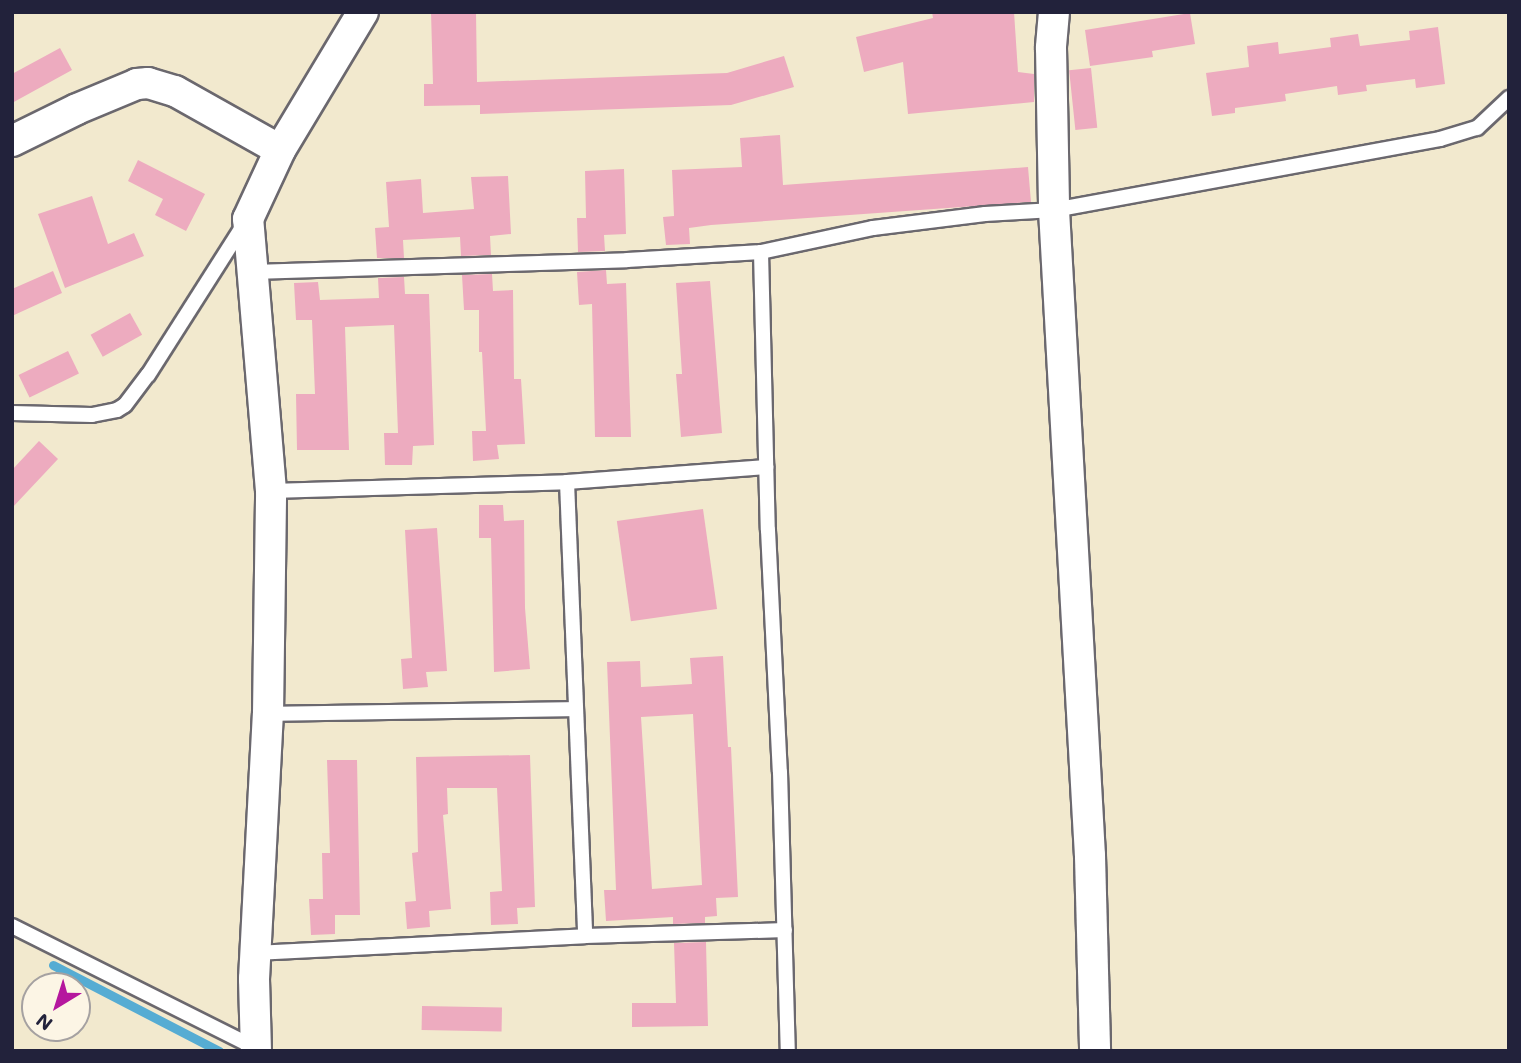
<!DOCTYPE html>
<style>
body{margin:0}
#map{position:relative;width:1521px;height:1063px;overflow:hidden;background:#f2e9ce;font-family:Mali,sans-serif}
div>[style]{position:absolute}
.stream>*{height:9px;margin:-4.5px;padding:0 4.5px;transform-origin:4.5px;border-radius:4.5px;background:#56acd3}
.building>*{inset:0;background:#edabbf;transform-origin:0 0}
.roads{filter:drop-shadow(2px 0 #6b686e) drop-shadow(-2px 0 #6b686e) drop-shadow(0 2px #6b686e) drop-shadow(0 -2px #6b686e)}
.service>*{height:14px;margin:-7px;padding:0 7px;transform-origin:7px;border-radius:7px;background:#fff}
.minor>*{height:30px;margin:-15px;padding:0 15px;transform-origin:15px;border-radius:15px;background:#fff}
span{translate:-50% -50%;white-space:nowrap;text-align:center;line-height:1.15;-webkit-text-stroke:5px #fcf5e5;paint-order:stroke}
.frame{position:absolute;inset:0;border:14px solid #22223b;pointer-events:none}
.north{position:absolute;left:21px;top:972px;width:70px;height:70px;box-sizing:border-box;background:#fcf5e5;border:2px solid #a5a1a1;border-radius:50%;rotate:218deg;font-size:19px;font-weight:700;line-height:28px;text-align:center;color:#22223b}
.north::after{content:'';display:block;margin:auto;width:24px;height:32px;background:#b5179e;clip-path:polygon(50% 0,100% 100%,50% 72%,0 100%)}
</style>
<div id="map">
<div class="stream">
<i style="left:53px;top:965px;width:187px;rotate:27.4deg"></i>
</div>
<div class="building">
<i style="clip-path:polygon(431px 12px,476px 12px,477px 82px,727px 73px,784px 56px,794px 87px,731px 105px,480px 114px,480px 105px,424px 106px,424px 84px,433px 84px)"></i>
<i style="clip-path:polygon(932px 12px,1014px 12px,1018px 72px,1034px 74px,1034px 102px,908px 114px,903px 62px,864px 72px,856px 37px,933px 18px)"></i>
<i style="clip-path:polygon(1190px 13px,1195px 44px,1152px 51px,1153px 57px,1090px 66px,1085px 30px)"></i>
<i style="clip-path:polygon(1438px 27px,1445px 84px,1416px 88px,1415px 79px,1366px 85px,1367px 91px,1338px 95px,1337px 86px,1285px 94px,1286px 101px,1235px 108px,1235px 113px,1212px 116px,1206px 73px,1249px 67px,1247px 46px,1278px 42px,1279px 54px,1331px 47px,1330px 38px,1358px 34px,1360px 46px,1410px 40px,1409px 31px)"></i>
<i style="clip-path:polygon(60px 48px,72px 70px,12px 103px,12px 74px)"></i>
<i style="left:1091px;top:68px;width:60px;height:22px;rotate:84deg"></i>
<i style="clip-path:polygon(780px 135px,783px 185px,1028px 167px,1031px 202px,711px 225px,689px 228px,690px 244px,666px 245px,663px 217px,674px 216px,672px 170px,742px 167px,740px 138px)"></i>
<i style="clip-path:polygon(138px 160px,205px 194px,186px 231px,155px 215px,163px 199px,128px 181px)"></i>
<i style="clip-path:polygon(624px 169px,626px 234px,604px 235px,605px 251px,578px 252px,577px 218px,586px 218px,585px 171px)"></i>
<i style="clip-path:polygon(508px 176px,511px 234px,490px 236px,491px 255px,461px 256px,460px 237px,403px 240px,404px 258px,377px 258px,375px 228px,389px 227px,386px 182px,421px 179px,423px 213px,474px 209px,471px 177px)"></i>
<i style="clip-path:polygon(92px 196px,108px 244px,134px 233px,144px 256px,65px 288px,38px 214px)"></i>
<i style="clip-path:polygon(606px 270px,607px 284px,626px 283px,631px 437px,595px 437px,592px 304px,579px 305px,577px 272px)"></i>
<i style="clip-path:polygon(53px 271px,62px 293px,12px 316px,12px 289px)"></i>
<i style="clip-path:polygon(492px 274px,493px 291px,513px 290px,514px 379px,521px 379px,525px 444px,497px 445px,499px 459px,473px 461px,472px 431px,486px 431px,482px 352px,479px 352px,479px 310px,464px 310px,462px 275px)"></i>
<i style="clip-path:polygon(404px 277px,405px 294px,429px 294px,434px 445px,413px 446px,412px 465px,385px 465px,384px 433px,398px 433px,394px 325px,345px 327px,349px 450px,297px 450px,296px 394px,315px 394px,312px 320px,296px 320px,294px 283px,318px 282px,320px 300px,379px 298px,378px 278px)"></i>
<i style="clip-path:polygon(710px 281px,722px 433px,681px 437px,676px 374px,682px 374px,676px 283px)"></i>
<i style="left:130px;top:313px;width:25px;height:45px;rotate:61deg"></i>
<i style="left:68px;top:351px;width:25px;height:55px;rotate:64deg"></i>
<i style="clip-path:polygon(39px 441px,58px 459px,12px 508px,12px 470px)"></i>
<i style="clip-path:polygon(479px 505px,503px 505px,504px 521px,524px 520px,525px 608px,530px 669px,494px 672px,491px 538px,479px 538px)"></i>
<i style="left:703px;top:509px;width:101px;height:87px;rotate:82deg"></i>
<i style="clip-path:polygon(437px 528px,447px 671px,426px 672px,428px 687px,403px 689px,401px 659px,412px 658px,405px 530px)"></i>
<i style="clip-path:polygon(evenodd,723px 656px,728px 747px,731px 747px,738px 897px,716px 898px,717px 916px,705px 917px,705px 923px,673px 924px,673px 917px,606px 921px,604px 890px,616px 890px,607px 662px,640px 661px,641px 687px,692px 684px,690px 658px,723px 656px,693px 714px,702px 885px,652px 889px,641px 717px,693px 714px)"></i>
<i style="clip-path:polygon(530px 755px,535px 907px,517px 908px,518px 924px,491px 925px,490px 892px,502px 891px,497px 788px,447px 788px,448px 814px,443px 815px,451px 909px,429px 911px,430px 927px,407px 929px,405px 902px,416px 901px,412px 853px,418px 852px,416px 757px)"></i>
<i style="clip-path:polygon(327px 760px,357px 760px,360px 915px,335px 915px,335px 934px,311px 935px,309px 899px,323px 899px,322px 853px,330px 853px)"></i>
<i style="clip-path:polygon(706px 942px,708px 1026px,632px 1027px,632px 1003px,676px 1003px,674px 943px)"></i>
<i style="left:422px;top:1006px;width:80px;height:24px;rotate:1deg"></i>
</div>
<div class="roads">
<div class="service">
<i style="left:761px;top:252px;width:115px;rotate:-12.1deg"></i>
<i style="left:873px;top:228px;width:113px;rotate:-7.1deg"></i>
<i style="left:985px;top:214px;width:69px;rotate:-3.3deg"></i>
<i style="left:1054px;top:210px;width:392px;rotate:-10.4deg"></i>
<i style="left:1440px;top:139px;width:39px;rotate:-17deg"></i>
<i style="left:1477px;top:128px;width:44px;rotate:-43.2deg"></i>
<i style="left:253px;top:272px;width:374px;rotate:-1.8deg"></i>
<i style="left:627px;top:260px;width:134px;rotate:-3.4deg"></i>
<i style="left:761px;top:252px;width:278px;rotate:88.6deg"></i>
<i style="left:768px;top:530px;width:242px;rotate:87.2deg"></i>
<i style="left:780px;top:772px;width:279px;rotate:88.4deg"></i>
<i style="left:12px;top:413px;width:80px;rotate:1.4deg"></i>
<i style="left:92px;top:415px;width:25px;rotate:-11deg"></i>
<i style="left:117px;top:410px;width:9px;rotate:-32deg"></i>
<i style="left:125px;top:405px;width:38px;rotate:-53deg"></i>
<i style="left:148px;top:375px;width:180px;rotate:-57.5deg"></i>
<i style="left:567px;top:482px;width:454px;rotate:87.7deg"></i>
<i style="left:271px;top:491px;width:296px;rotate:-1.7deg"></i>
<i style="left:567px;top:482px;width:200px;rotate:-4.3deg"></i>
<i style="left:268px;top:714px;width:306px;rotate:-0.9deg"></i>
<i style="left:12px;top:926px;width:273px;rotate:26.6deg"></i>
<i style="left:255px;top:953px;width:330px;rotate:-2.9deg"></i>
<i style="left:585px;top:936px;width:200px;rotate:-1.7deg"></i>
</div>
<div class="minor">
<i style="left:1054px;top:12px;width:36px;rotate:95deg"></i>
<i style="left:1051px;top:48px;width:162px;rotate:88.9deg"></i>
<i style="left:1054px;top:210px;width:647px;rotate:86.81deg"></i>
<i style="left:1090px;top:856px;width:195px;rotate:88.5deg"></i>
<i style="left:12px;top:141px;width:72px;rotate:-26.2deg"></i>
<i style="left:77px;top:109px;width:65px;rotate:-22.6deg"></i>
<i style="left:137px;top:84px;width:11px;rotate:-5deg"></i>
<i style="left:148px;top:83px;width:28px;rotate:17deg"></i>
<i style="left:175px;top:91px;width:120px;rotate:29.3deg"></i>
<i style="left:256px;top:1051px;width:72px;rotate:-91.6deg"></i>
<i style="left:254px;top:979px;width:265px;rotate:-87deg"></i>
<i style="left:268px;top:714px;width:223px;rotate:-89.2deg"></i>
<i style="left:271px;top:491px;width:273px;rotate:-94.8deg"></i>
<i style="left:248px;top:219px;width:76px;rotate:-65.1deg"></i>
<i style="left:280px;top:150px;width:161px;rotate:-59deg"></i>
</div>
</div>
<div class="frame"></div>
<div class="north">N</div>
</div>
